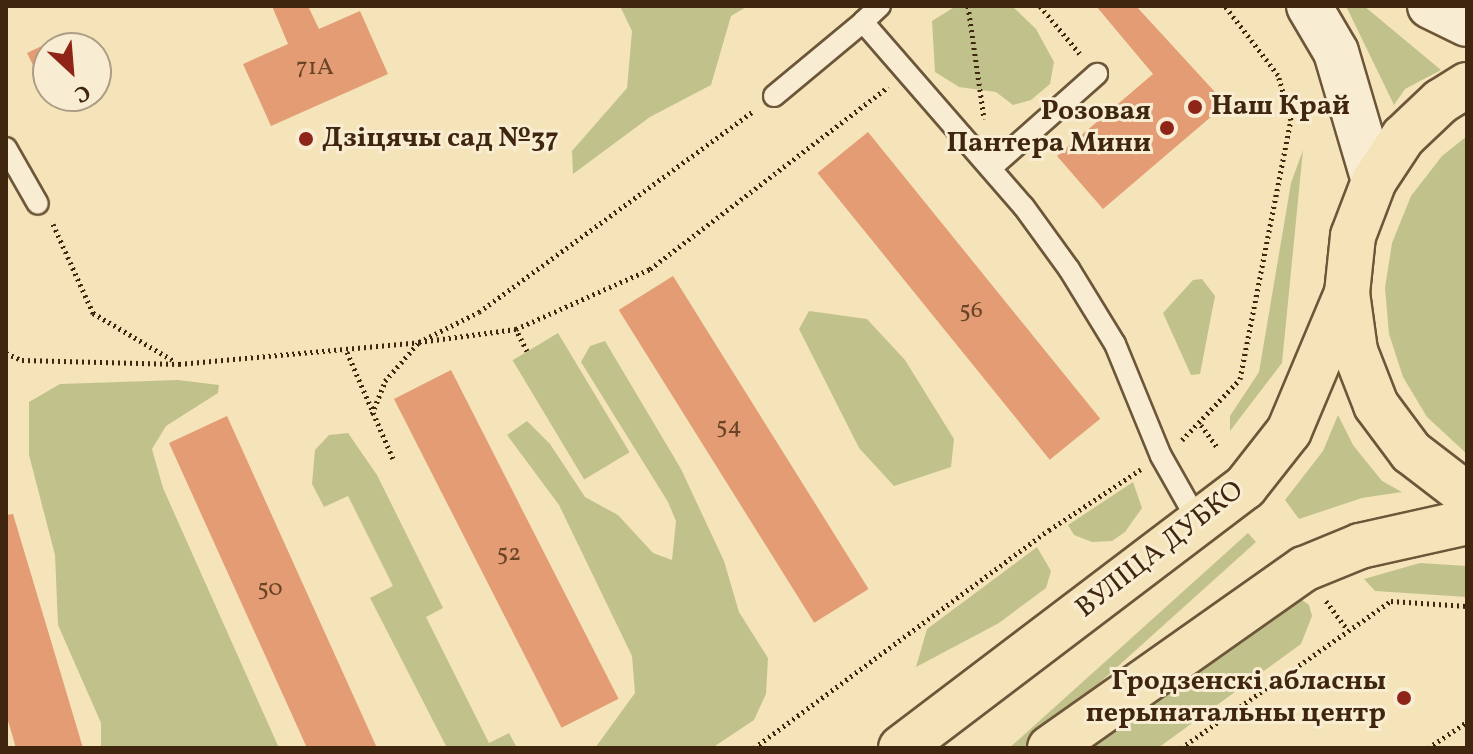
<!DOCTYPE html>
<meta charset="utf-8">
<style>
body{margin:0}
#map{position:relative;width:1473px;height:754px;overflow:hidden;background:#f5e4b9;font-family:Vollkorn,serif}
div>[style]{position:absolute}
.green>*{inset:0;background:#c1c28b;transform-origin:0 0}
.building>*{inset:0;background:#e39c73;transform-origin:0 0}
.path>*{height:5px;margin-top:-2.5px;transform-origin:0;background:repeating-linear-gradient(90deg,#40260e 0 2px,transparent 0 6px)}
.roads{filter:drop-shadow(2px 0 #6d5639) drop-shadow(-2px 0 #6d5639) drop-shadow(0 2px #6d5639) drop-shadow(0 -2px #6d5639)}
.lane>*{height:20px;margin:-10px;padding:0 10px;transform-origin:10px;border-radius:10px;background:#f8edd2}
.secondary>*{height:44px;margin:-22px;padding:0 22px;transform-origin:22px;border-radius:22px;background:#f8edd2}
.primary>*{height:44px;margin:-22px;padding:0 22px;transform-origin:22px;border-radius:22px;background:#f5e4b9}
.dots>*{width:22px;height:22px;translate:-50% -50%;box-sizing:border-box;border:4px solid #f8edd2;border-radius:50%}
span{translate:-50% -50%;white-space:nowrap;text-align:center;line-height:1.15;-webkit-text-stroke:6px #f8edd2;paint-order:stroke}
.number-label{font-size:24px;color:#694427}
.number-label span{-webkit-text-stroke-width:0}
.poi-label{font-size:28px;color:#40260e;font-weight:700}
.left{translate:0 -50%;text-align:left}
.right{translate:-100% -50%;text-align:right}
.street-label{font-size:28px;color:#40260e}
.frame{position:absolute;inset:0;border:8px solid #40260e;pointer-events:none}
.north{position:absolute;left:32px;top:32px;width:80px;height:80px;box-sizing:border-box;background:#f8edd2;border:2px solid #ae9d84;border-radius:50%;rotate:154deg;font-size:22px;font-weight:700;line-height:32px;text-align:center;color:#40260e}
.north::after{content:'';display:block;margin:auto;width:28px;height:36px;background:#8f2418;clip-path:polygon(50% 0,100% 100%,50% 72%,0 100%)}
</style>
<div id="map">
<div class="green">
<i style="clip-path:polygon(620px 6px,748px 6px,731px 16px,711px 85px,650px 117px,573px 174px,572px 151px,627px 88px,632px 31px)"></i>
<i style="clip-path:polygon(956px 6px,1012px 6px,1036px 29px,1054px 62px,1050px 84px,1031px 100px,1013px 105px,996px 92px,959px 87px,935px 72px,932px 21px)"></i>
<i style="clip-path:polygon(1346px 6px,1364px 6px,1441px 70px,1405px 89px,1394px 105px)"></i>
<i style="clip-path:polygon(1467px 136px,1467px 454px,1427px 417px,1403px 377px,1389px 334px,1385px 288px,1392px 243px,1411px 196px,1442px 156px)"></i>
<i style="clip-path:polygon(1303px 150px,1282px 363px,1230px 431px,1230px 416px,1259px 372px,1291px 183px)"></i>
<i style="clip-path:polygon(1202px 279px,1215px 296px,1200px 374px,1191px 375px,1163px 313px,1193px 280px)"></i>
<i style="clip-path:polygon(809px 311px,867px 319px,905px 360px,954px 439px,951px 467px,894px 486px,859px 448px,799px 329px)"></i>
<i style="left:558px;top:333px;width:139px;height:53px;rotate:59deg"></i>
<i style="clip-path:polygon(605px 341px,681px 469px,724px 561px,739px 612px,768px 658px,766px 694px,754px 720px,712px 748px,595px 748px,635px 693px,632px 656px,559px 505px,507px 435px,527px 421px,550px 444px,585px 497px,618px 515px,653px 553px,672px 560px,676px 521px,668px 502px,581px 362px,590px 346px)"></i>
<i style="clip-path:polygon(178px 380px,219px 385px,218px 393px,166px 426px,152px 449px,163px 488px,279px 748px,101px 748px,101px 723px,58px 625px,55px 555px,29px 455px,29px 402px,60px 384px)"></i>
<i style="clip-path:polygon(1338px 415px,1353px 445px,1382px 481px,1402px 492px,1362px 498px,1299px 519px,1285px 500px,1323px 451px)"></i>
<i style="clip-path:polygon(348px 433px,377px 475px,443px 608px,426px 617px,489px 743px,509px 733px,517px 748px,447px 748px,370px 598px,393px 586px,348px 496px,324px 507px,312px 484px,315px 450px,329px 435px)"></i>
<i style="clip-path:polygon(1133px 482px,1142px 508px,1125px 532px,1112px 541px,1092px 542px,1074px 535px,1068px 525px)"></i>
<i style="left:1248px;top:533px;width:12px;height:362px;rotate:48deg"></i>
<i style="clip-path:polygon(1037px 547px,1051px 571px,1046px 588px,999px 623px,916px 667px,927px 629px)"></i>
<i style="clip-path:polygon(1420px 563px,1467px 566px,1467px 597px,1375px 591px,1364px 579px)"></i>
<i style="clip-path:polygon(1298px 597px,1309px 605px,1312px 616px,1301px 644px,1158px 748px,1092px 748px)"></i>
</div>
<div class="building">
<i style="clip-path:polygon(272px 6px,308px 6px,319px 29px,360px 11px,388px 74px,271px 126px,243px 64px,288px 44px)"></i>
<i style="clip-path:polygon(1096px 6px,1136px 6px,1226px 104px,1103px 209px,1057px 156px,1153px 74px)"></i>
<i style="clip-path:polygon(69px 33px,76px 48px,48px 48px,48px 96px,64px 96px,51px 102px,27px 53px)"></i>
<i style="left:868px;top:132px;width:369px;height:65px;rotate:51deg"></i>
<i style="left:673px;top:276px;width:369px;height:64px;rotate:58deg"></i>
<i style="left:451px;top:370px;width:369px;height:64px;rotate:63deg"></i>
<i style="clip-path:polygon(227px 416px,325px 633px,377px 748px,307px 748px,169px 443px)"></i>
<i style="clip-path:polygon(13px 514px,83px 748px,16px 748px,6px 714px,6px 515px)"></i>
</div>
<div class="path">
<i style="left:968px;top:6px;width:114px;rotate:81.9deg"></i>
<i style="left:1040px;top:6px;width:62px;rotate:50.2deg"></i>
<i style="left:53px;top:224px;width:98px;rotate:65.8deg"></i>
<i style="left:93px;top:313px;width:96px;rotate:30.6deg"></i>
<i style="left:527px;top:351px;width:25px;rotate:-117deg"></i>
<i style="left:516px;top:329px;width:147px;rotate:-24.1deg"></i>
<i style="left:650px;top:269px;width:300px;rotate:-37.4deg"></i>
<i style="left:347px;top:352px;width:116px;rotate:66.7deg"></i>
<i style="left:6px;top:353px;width:17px;rotate:24deg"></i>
<i style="left:22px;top:360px;width:157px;rotate:1.5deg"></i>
<i style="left:179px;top:364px;width:241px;rotate:-5.2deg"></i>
<i style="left:419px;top:342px;width:67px;rotate:-26.6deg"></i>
<i style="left:479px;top:312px;width:341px;rotate:-36.2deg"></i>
<i style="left:372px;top:414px;width:35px;rotate:-68deg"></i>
<i style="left:385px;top:381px;width:52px;rotate:-48.9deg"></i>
<i style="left:419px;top:342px;width:98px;rotate:-7.6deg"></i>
<i style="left:1201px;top:425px;width:27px;rotate:54deg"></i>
<i style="left:1182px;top:440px;width:84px;rotate:-46.4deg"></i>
<i style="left:1240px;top:379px;width:264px;rotate:-78.9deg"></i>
<i style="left:1291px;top:120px;width:47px;rotate:-106.1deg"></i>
<i style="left:1278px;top:75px;width:87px;rotate:-127.5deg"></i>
<i style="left:1326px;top:601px;width:34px;rotate:53deg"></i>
<i style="left:754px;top:748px;width:367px;rotate:-36.5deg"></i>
<i style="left:1049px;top:530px;width:110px;rotate:-33.5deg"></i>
<i style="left:1181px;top:748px;width:256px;rotate:-35deg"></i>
<i style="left:1391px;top:601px;width:76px;rotate:3.8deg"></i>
<i style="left:1428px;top:748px;width:47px;rotate:-33.7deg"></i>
</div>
<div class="roads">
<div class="lane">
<i style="left:880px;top:6px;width:23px;rotate:137deg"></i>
<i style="left:863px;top:22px;width:245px;rotate:49deg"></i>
<i style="left:1024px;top:207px;width:77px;rotate:54deg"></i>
<i style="left:1069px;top:269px;width:88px;rotate:58.5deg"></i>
<i style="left:1115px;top:344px;width:121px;rotate:67.7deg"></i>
<i style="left:1161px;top:456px;width:79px;rotate:60.5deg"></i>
<i style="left:774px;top:96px;width:116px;rotate:-39.7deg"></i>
<i style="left:6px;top:148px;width:64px;rotate:60.3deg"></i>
<i style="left:991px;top:168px;width:142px;rotate:-41.6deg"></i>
</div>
<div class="secondary">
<i style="left:1309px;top:6px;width:53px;rotate:59.6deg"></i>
<i style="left:1336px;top:52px;width:134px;rotate:73.6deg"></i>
<i style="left:1430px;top:6px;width:41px;rotate:25.9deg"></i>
</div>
<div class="primary">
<i style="left:1467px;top:85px;width:31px;rotate:148deg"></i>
<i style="left:1441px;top:101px;width:52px;rotate:136.5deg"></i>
<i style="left:1403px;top:137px;width:53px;rotate:123.4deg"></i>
<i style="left:1374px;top:181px;width:59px;rotate:110.9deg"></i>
<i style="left:1353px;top:236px;width:57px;rotate:96deg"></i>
<i style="left:1347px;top:293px;width:59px;rotate:82.1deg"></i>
<i style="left:1355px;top:351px;width:58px;rotate:68.7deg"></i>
<i style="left:1376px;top:405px;width:59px;rotate:53.3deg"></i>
<i style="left:1411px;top:452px;width:71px;rotate:37.5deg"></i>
<i style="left:901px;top:748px;width:432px;rotate:-37.2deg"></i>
<i style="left:1245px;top:487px;width:71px;rotate:-51.8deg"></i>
<i style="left:1289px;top:431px;width:150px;rotate:-67.2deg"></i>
<i style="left:1050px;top:748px;width:311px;rotate:-35.2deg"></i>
<i style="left:1304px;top:569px;width:61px;rotate:-22.3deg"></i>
<i style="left:1360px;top:546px;width:110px;rotate:-12.6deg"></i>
</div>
</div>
<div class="dots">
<i style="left:1195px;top:107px;background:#8f2418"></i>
<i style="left:1167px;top:128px;background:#8f2418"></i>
<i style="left:306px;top:139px;background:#8f2418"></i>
<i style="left:1404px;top:698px;background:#8f2418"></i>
</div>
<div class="number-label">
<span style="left:315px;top:69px">71А</span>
<span style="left:971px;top:312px">56</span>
<span style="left:729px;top:428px">54</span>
<span style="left:509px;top:555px">52</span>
<span style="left:270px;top:590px">50</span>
</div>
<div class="poi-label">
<span class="left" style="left:1211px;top:107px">Наш Край</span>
<span class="right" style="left:1151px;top:128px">Розовая<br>Пантера Мини</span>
<span class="left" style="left:322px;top:139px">Дзіцячы сад №37</span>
<span class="right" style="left:1386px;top:698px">Гродзенскі абласны<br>перынатальны центр</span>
</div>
<div class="street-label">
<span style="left:1160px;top:550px;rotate:-38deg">ВУЛІЦА ДУБКО</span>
</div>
<div class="frame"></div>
<div class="north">С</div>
</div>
